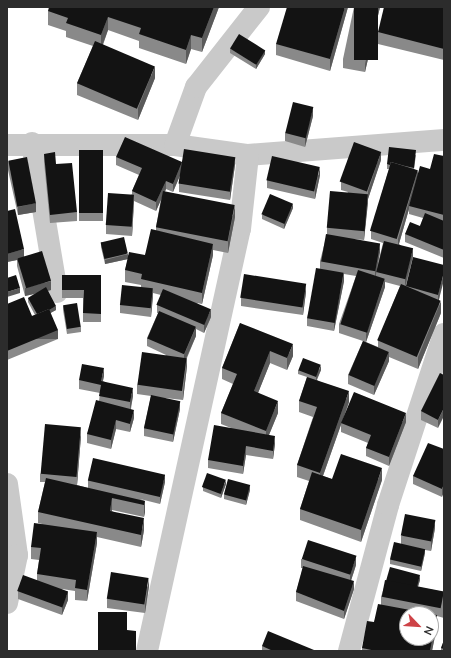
<!DOCTYPE html>
<style>
body{margin:0}
#map{position:relative;width:451px;height:658px;overflow:hidden;background:#fff;font-family:Mulish,sans-serif}
div>[style]{position:absolute}
.minor>*{height:22px;margin:-11px;padding:0 11px;transform-origin:11px;border-radius:11px;background:#c9c9c9}
.wall>*{inset:0;background:#898989;transform-origin:0 0}
.shaded-wall>*{inset:0;background:#5a5a5a;transform-origin:0 0}
.building>*{inset:0;background:#131313;transform-origin:0 0}
span{translate:-50% -50%;white-space:nowrap;text-align:center;line-height:1.15;-webkit-text-stroke:4px #fff;paint-order:stroke}
.frame{position:absolute;inset:0;border:8px solid #2c2c2c;pointer-events:none}
.north{position:absolute;left:399px;top:606px;width:40px;height:40px;box-sizing:border-box;background:#fff;border:1px solid #ababab;border-radius:50%;rotate:115deg;font-size:11px;font-weight:700;line-height:16px;text-align:center;color:#2c2c2c}
.north::after{content:'';display:block;margin:auto;width:14px;height:18px;background:#ce4347;clip-path:polygon(50% 0,100% 100%,50% 72%,0 100%)}
</style>
<div id="map">
<div class="minor">
<i style="left:32px;top:143px;width:151px;rotate:80.5deg"></i>
<i style="left:7px;top:145px;width:168px"></i>
<i style="left:175px;top:145px;width:74px;rotate:7.8deg"></i>
<i style="left:248px;top:155px;width:197px;rotate:-4.4deg"></i>
<i style="left:175px;top:145px;width:62px;rotate:-70.1deg"></i>
<i style="left:196px;top:87px;width:102px;rotate:-51.8deg"></i>
<i style="left:7px;top:484px;width:72px;rotate:82deg"></i>
<i style="left:17px;top:555px;width:49px;rotate:101.8deg"></i>
<i style="left:147px;top:651px;width:432px;rotate:-77.6deg"></i>
<i style="left:240px;top:229px;width:74px;rotate:-83.8deg"></i>
<i style="left:349px;top:651px;width:151px;rotate:-75deg"></i>
<i style="left:388px;top:505px;width:180px;rotate:-71.9deg"></i>
</div>
<div class="wall">
<i style="clip-path:polygon(219px 7px,202px 52px,191px 49px,186px 64px,139px 48px,139px 41px,108px 30px,103px 45px,155px 78px,138px 120px,77px 95px,77px 83px,93px 46px,66px 37px,66px 31px,48px 25px,48px 11px)"></i>
<i style="clip-path:polygon(348px 7px,330px 71px,276px 55px,276px 44px)"></i>
<i style="clip-path:polygon(354px 7px,380px 7px,365px 72px,343px 68px,343px 59px)"></i>
<i style="clip-path:polygon(444px 7px,444px 60px,378px 44px,378px 32px)"></i>
<i style="clip-path:polygon(230px 49px,265px 54px,256px 69px,230px 53px)"></i>
<i style="clip-path:polygon(313px 116px,305px 147px,285px 141px,285px 133px)"></i>
<i style="left:79px;top:150px;width:24px;height:71px"></i>
<i style="clip-path:polygon(44px 154px,56px 164px,77px 212px,77px 221px,50px 223px,44px 162px)"></i>
<i style="clip-path:polygon(evenodd,416px 155px,414px 169px,418px 173px,430px 169px,444px 156px,444px 258px,405px 242px,405px 234px,420px 226px,423px 218px,409px 214px,409px 209px,399px 244px,413px 256px,406px 286px,444px 265px,439px 300px,441px 313px,418px 369px,389px 357px,389px 361px,374px 395px,348px 384px,348px 375px,363px 341px,339px 333px,339px 324px,356px 276px,344px 274px,344px 281px,334px 331px,307px 326px,307px 318px,320px 268px,320px 261px,327px 234px,327px 228px,348px 192px,341px 190px,341px 182px,381px 160px,368px 199px,364px 240px,353px 239px,380px 252px,377px 267px,383px 243px,371px 239px,371px 231px,389px 169px,387px 169px,387px 164px,416px 155px,385px 282px,400px 286px,378px 340px,378px 347px,366px 342px,385px 287px,385px 282px)"></i>
<i style="clip-path:polygon(116px 157px,182px 162px,235px 165px,230px 200px,179px 192px,179px 184px,180px 175px,173px 192px,166px 189px,165px 192px,235px 217px,228px 253px,213px 250px,213px 255px,202px 304px,197px 303px,211px 317px,204px 333px,196px 329px,196px 336px,187px 358px,187px 366px,183px 400px,165px 398px,180px 409px,173px 442px,144px 436px,144px 428px,151px 396px,137px 394px,137px 385px,166px 355px,147px 346px,147px 338px,158px 313px,157px 313px,157px 305px,161px 295px,153px 293px,151px 317px,120px 313px,120px 305px,141px 287px,141px 285px,125px 282px,125px 270px,128px 259px,105px 264px,101px 247px,101px 242px,128px 255px,145px 255px,156px 231px,156px 227px,161px 199px,156px 211px,134px 201px,132px 236px,106px 234px,106px 225px,132px 194px,132px 191px,139px 175px,116px 165px)"></i>
<i style="clip-path:polygon(8px 161px,36px 212px,18px 215px,8px 170px)"></i>
<i style="clip-path:polygon(320px 175px,315px 199px,267px 188px,267px 180px)"></i>
<i style="clip-path:polygon(293px 208px,284px 229px,262px 219px,262px 215px)"></i>
<i style="clip-path:polygon(7px 211px,24px 256px,51px 290px,48px 291px,56px 310px,50px 313px,58px 339px,7px 360px,7px 304px,32px 316px,35px 315px,28px 302px,28px 298px,34px 294px,25px 296px,17px 266px,17px 260px,7px 262px)"></i>
<i style="clip-path:polygon(62px 275px,101px 275px,101px 322px,83px 322px,83px 298px,62px 298px)"></i>
<i style="clip-path:polygon(306px 292px,303px 315px,241px 306px,241px 298px)"></i>
<i style="clip-path:polygon(63px 305px,81px 327px,81px 332px,67px 334px,63px 310px)"></i>
<i style="clip-path:polygon(240px 323px,293px 356px,287px 370px,270px 363px,258px 393px,278px 413px,269px 435px,275px 444px,273px 459px,246px 455px,243px 474px,208px 468px,208px 460px,231px 428px,221px 424px,221px 413px,233px 384px,222px 379px,222px 368px)"></i>
<i style="clip-path:polygon(298px 370px,321px 370px,317px 380px,349px 402px,323px 476px,332px 479px,382px 480px,361px 542px,300px 520px,300px 509px,309px 481px,297px 477px,297px 465px,313px 417px,299px 412px,299px 401px,307px 377px,298px 374px)"></i>
<i style="clip-path:polygon(440px 373px,438px 428px,421px 420px,421px 411px)"></i>
<i style="clip-path:polygon(104px 376px,103px 381px,133px 396px,131px 409px,134px 418px,130px 432px,116px 429px,111px 449px,87px 443px,87px 434px,99px 401px,100px 393px,79px 389px,79px 380px)"></i>
<i style="clip-path:polygon(406px 422px,389px 466px,366px 456px,366px 448px,368px 443px,341px 432px,341px 423px)"></i>
<i style="clip-path:polygon(81px 436px,77px 485px,88px 488px,88px 480px,165px 482px,160px 504px,140px 499px,145px 501px,145px 512px,144px 517px,112px 510px,112px 511px,144px 530px,141px 547px,97px 537px,97px 543px,87px 601px,75px 600px,75px 591px,62px 589px,68px 600px,62px 615px,18px 599px,18px 591px,37px 580px,37px 574px,39px 560px,31px 559px,31px 547px,42px 524px,38px 523px,38px 512px,45px 482px,40px 482px,40px 474px)"></i>
<i style="clip-path:polygon(444px 449px,442px 497px,413px 484px,413px 476px)"></i>
<i style="clip-path:polygon(226px 484px,221px 498px,203px 491px,203px 487px)"></i>
<i style="clip-path:polygon(250px 490px,246px 505px,224px 499px,224px 495px)"></i>
<i style="clip-path:polygon(435px 528px,431px 551px,425px 550px,425px 553px,421px 571px,390px 564px,390px 560px,401px 544px,401px 536px)"></i>
<i style="clip-path:polygon(301px 559px,356px 565px,351px 580px,354px 589px,344px 619px,296px 601px,296px 592px,303px 568px,301px 568px)"></i>
<i style="clip-path:polygon(420px 580px,418px 587px,444px 592px,444px 618px,437px 616px,437px 626px,432px 651px,362px 651px,362px 648px,374px 622px,381px 604px,381px 597px,386px 581px)"></i>
<i style="clip-path:polygon(149px 586px,145px 613px,107px 608px,107px 599px)"></i>
<i style="clip-path:polygon(444px 640px,444px 651px,441px 651px,441px 648px)"></i>
<i style="clip-path:polygon(262px 646px,314px 651px,262px 651px)"></i>
</div>
<div class="shaded-wall">
<i style="clip-path:polygon(214px 7px,219px 7px,202px 52px,202px 38px)"></i>
<i style="clip-path:polygon(345px 7px,348px 7px,330px 71px,330px 59px)"></i>
<i style="clip-path:polygon(378px 7px,380px 7px,365px 72px,365px 64px)"></i>
<i style="clip-path:polygon(108px 17px,108px 30px,101px 49px,101px 35px)"></i>
<i style="clip-path:polygon(191px 35px,191px 49px,186px 64px,186px 50px)"></i>
<i style="clip-path:polygon(265px 50px,265px 54px,256px 69px,256px 65px)"></i>
<i style="clip-path:polygon(155px 66px,155px 78px,138px 120px,138px 108px)"></i>
<i style="clip-path:polygon(313px 107px,313px 116px,305px 147px,305px 138px)"></i>
<i style="clip-path:polygon(381px 152px,381px 160px,368px 199px,368px 191px)"></i>
<i style="clip-path:polygon(235px 157px,235px 165px,230px 200px,230px 191px)"></i>
<i style="clip-path:polygon(182px 162px,182px 171px,173px 192px,173px 184px)"></i>
<i style="clip-path:polygon(320px 167px,320px 175px,315px 199px,315px 190px)"></i>
<i style="clip-path:polygon(418px 170px,418px 179px,409px 206px,409px 209px,398px 247px,398px 239px)"></i>
<i style="clip-path:polygon(166px 181px,166px 189px,156px 211px,156px 202px)"></i>
<i style="clip-path:polygon(368px 194px,368px 203px,364px 240px,364px 232px)"></i>
<i style="clip-path:polygon(134px 195px,134px 203px,132px 236px,132px 227px)"></i>
<i style="clip-path:polygon(36px 203px,36px 212px,18px 215px,18px 207px)"></i>
<i style="clip-path:polygon(293px 204px,293px 208px,284px 229px,284px 224px)"></i>
<i style="clip-path:polygon(235px 205px,235px 217px,228px 253px,228px 241px)"></i>
<i style="clip-path:polygon(213px 244px,213px 255px,202px 304px,202px 293px)"></i>
<i style="clip-path:polygon(380px 244px,380px 252px,375px 280px,375px 271px)"></i>
<i style="clip-path:polygon(413px 248px,413px 256px,405px 287px,405px 279px)"></i>
<i style="clip-path:polygon(24px 249px,24px 258px,17px 258px,17px 260px,7px 262px,7px 254px)"></i>
<i style="clip-path:polygon(128px 254px,128px 259px,105px 264px,105px 260px)"></i>
<i style="clip-path:polygon(444px 272px,444px 280px,438px 303px,438px 295px)"></i>
<i style="clip-path:polygon(344px 273px,344px 281px,334px 331px,334px 323px)"></i>
<i style="clip-path:polygon(385px 279px,385px 287px,366px 342px,366px 334px)"></i>
<i style="clip-path:polygon(51px 281px,51px 290px,25px 296px,25px 288px)"></i>
<i style="clip-path:polygon(306px 284px,306px 292px,303px 315px,303px 307px)"></i>
<i style="clip-path:polygon(20px 288px,20px 293px,7px 297px,7px 292px)"></i>
<i style="clip-path:polygon(153px 288px,153px 297px,151px 317px,151px 308px)"></i>
<i style="clip-path:polygon(441px 301px,441px 313px,418px 369px,418px 357px)"></i>
<i style="clip-path:polygon(56px 306px,56px 310px,38px 320px,38px 316px)"></i>
<i style="clip-path:polygon(211px 309px,211px 317px,204px 333px,204px 324px)"></i>
<i style="clip-path:polygon(196px 327px,196px 336px,184px 363px,184px 355px)"></i>
<i style="left:58px;top:330px;width:9px;height:55px;rotate:90deg"></i>
<i style="clip-path:polygon(293px 344px,293px 356px,287px 370px,287px 358px)"></i>
<i style="clip-path:polygon(270px 351px,270px 363px,254px 403px,254px 391px)"></i>
<i style="clip-path:polygon(389px 352px,389px 361px,374px 395px,374px 386px)"></i>
<i style="clip-path:polygon(187px 358px,187px 366px,183px 400px,183px 392px)"></i>
<i style="clip-path:polygon(321px 365px,321px 370px,316px 381px,316px 377px)"></i>
<i style="clip-path:polygon(104px 368px,104px 376px,101px 388px,101px 381px)"></i>
<i style="clip-path:polygon(133px 388px,133px 396px,130px 411px,130px 402px)"></i>
<i style="clip-path:polygon(349px 391px,349px 402px,320px 484px,320px 473px)"></i>
<i style="clip-path:polygon(180px 401px,180px 409px,173px 442px,173px 434px)"></i>
<i style="clip-path:polygon(278px 401px,278px 413px,266px 442px,266px 431px)"></i>
<i style="clip-path:polygon(444px 408px,444px 416px,438px 428px,438px 420px)"></i>
<i style="clip-path:polygon(134px 410px,134px 418px,130px 432px,130px 424px)"></i>
<i style="clip-path:polygon(406px 413px,406px 422px,389px 466px,389px 457px)"></i>
<i style="clip-path:polygon(116px 420px,116px 429px,111px 449px,111px 440px)"></i>
<i style="clip-path:polygon(81px 427px,81px 436px,77px 485px,77px 477px)"></i>
<i style="clip-path:polygon(275px 436px,275px 444px,273px 459px,273px 451px)"></i>
<i style="clip-path:polygon(246px 446px,246px 455px,243px 474px,243px 466px)"></i>
<i style="clip-path:polygon(382px 468px,382px 480px,361px 542px,361px 530px)"></i>
<i style="clip-path:polygon(165px 474px,165px 482px,160px 504px,160px 495px)"></i>
<i style="clip-path:polygon(226px 480px,226px 484px,221px 498px,221px 493px)"></i>
<i style="clip-path:polygon(444px 484px,444px 492px,442px 497px,442px 489px)"></i>
<i style="clip-path:polygon(250px 485px,250px 490px,246px 505px,246px 501px)"></i>
<i style="clip-path:polygon(112px 498px,112px 510px,110px 522px,110px 511px)"></i>
<i style="clip-path:polygon(145px 501px,145px 512px,144px 517px,144px 505px)"></i>
<i style="clip-path:polygon(144px 518px,144px 530px,141px 547px,141px 535px)"></i>
<i style="clip-path:polygon(435px 520px,435px 528px,431px 551px,431px 542px)"></i>
<i style="clip-path:polygon(97px 532px,97px 543px,87px 601px,87px 590px)"></i>
<i style="clip-path:polygon(425px 549px,425px 553px,421px 571px,421px 566px)"></i>
<i style="clip-path:polygon(356px 556px,356px 565px,350px 584px,350px 576px)"></i>
<i style="clip-path:polygon(420px 575px,420px 580px,416px 593px,416px 589px)"></i>
<i style="clip-path:polygon(149px 578px,149px 586px,145px 613px,145px 605px)"></i>
<i style="clip-path:polygon(354px 581px,354px 589px,344px 619px,344px 611px)"></i>
<i style="clip-path:polygon(68px 591px,68px 600px,62px 615px,62px 607px)"></i>
<i style="clip-path:polygon(437px 615px,437px 626px,432px 651px,430px 651px)"></i>
</div>
<div class="building">
<i style="clip-path:polygon(49px 7px,214px 7px,202px 38px,191px 35px,186px 50px,139px 34px,141px 28px,108px 17px,101px 35px,66px 23px,68px 18px,48px 11px)"></i>
<i style="clip-path:polygon(287px 7px,345px 7px,330px 59px,276px 44px)"></i>
<i style="left:354px;top:7px;width:24px;height:53px"></i>
<i style="clip-path:polygon(384px 7px,444px 7px,444px 49px,378px 32px)"></i>
<i style="left:239px;top:34px;width:31px;height:17px;rotate:32deg"></i>
<i style="left:95px;top:41px;width:65px;height:46px;rotate:23deg"></i>
<i style="left:293px;top:102px;width:21px;height:32px;rotate:14deg"></i>
<i style="clip-path:polygon(125px 137px,182px 162px,173px 184px,166px 181px,156px 202px,132px 191px,142px 168px,116px 157px)"></i>
<i style="left:354px;top:142px;width:29px;height:42px;rotate:20deg"></i>
<i style="clip-path:polygon(389px 147px,416px 150px,414px 168px,405px 166px,391px 162px,390px 165px,387px 164px)"></i>
<i style="left:184px;top:149px;width:52px;height:35px;rotate:9deg"></i>
<i style="left:79px;top:150px;width:24px;height:63px"></i>
<i style="clip-path:polygon(55px 152px,56px 164px,72px 163px,77px 212px,50px 215px,44px 154px)"></i>
<i style="clip-path:polygon(434px 154px,444px 156px,444px 215px,409px 206px,420px 166px,430px 169px)"></i>
<i style="left:272px;top:156px;width:49px;height:25px;rotate:13deg"></i>
<i style="left:27px;top:157px;width:47px;height:19px;rotate:79deg"></i>
<i style="left:391px;top:162px;width:28px;height:72px;rotate:17deg"></i>
<i style="left:163px;top:191px;width:73px;height:37px;rotate:11deg"></i>
<i style="left:330px;top:191px;width:38px;height:37px;rotate:5deg"></i>
<i style="left:108px;top:193px;width:26px;height:32px;rotate:4deg"></i>
<i style="left:270px;top:194px;width:25px;height:22px;rotate:23deg"></i>
<i style="clip-path:polygon(15px 209px,24px 249px,7px 254px,7px 211px)"></i>
<i style="clip-path:polygon(425px 213px,444px 221px,444px 250px,405px 234px,410px 222px,420px 226px)"></i>
<i style="clip-path:polygon(151px 229px,213px 244px,202px 293px,141px 279px,142px 274px,125px 270px,129px 252px,145px 255px)"></i>
<i style="left:326px;top:234px;width:55px;height:28px;rotate:10deg"></i>
<i style="left:124px;top:237px;width:17px;height:24px;rotate:77deg"></i>
<i style="left:384px;top:241px;width:30px;height:32px;rotate:14deg"></i>
<i style="left:42px;top:251px;width:31px;height:26px;rotate:73deg"></i>
<i style="clip-path:polygon(413px 257px,444px 265px,444px 272px,438px 295px,406px 286px)"></i>
<i style="left:316px;top:268px;width:28px;height:51px;rotate:10deg"></i>
<i style="left:358px;top:270px;width:28px;height:57px;rotate:18deg"></i>
<i style="left:244px;top:274px;width:63px;height:24px;rotate:9deg"></i>
<i style="clip-path:polygon(16px 275px,20px 288px,7px 292px,7px 278px)"></i>
<i style="clip-path:polygon(62px 275px,101px 275px,101px 314px,83px 313px,84px 290px,62px 290px)"></i>
<i style="left:401px;top:284px;width:43px;height:61px;rotate:23deg"></i>
<i style="left:122px;top:285px;width:31px;height:20px;rotate:6deg"></i>
<i style="clip-path:polygon(46px 287px,56px 306px,49px 310px,49px 309px,37px 314px,28px 298px)"></i>
<i style="left:163px;top:289px;width:52px;height:17px;rotate:23deg"></i>
<i style="clip-path:polygon(24px 297px,32px 316px,49px 309px,58px 330px,7px 351px,7px 304px)"></i>
<i style="left:77px;top:303px;width:24px;height:14px;rotate:81deg"></i>
<i style="left:159px;top:311px;width:40px;height:30px;rotate:23deg"></i>
<i style="clip-path:polygon(240px 323px,293px 344px,287px 358px,270px 351px,254px 391px,278px 401px,266px 431px,221px 413px,237px 374px,222px 368px)"></i>
<i style="left:363px;top:341px;width:28px;height:37px;rotate:23deg"></i>
<i style="left:142px;top:352px;width:45px;height:33px;rotate:8deg"></i>
<i style="left:303px;top:358px;width:19px;height:13px;rotate:21deg"></i>
<i style="clip-path:polygon(82px 364px,104px 368px,101px 381px,133px 388px,130px 402px,99px 396px,101px 385px,79px 380px)"></i>
<i style="clip-path:polygon(440px 373px,444px 375px,444px 408px,438px 420px,421px 411px)"></i>
<i style="clip-path:polygon(307px 377px,349px 391px,320px 473px,297px 465px,317px 407px,299px 401px)"></i>
<i style="clip-path:polygon(354px 392px,406px 413px,389px 457px,366px 448px,371px 435px,341px 423px)"></i>
<i style="left:151px;top:395px;width:30px;height:34px;rotate:12deg"></i>
<i style="clip-path:polygon(96px 400px,134px 410px,130px 424px,116px 420px,111px 440px,87px 434px)"></i>
<i style="left:45px;top:424px;width:36px;height:50px;rotate:5deg"></i>
<i style="clip-path:polygon(214px 425px,275px 436px,273px 451px,246px 446px,243px 466px,208px 460px)"></i>
<i style="clip-path:polygon(428px 443px,444px 449px,444px 484px,442px 489px,413px 476px)"></i>
<i style="clip-path:polygon(341px 454px,382px 468px,361px 530px,300px 509px,312px 472px,332px 479px)"></i>
<i style="left:93px;top:458px;width:74px;height:23px;rotate:13deg"></i>
<i style="left:207px;top:473px;width:20px;height:15px;rotate:20deg"></i>
<i style="clip-path:polygon(46px 478px,145px 501px,144px 505px,112px 498px,110px 511px,144px 518px,141px 535px,38px 512px)"></i>
<i style="left:228px;top:479px;width:23px;height:16px;rotate:15deg"></i>
<i style="left:405px;top:514px;width:31px;height:22px;rotate:11deg"></i>
<i style="clip-path:polygon(34px 523px,97px 532px,87px 590px,75px 588px,76px 580px,37px 574px,41px 548px,31px 547px)"></i>
<i style="left:308px;top:540px;width:51px;height:20px;rotate:18deg"></i>
<i style="left:394px;top:542px;width:32px;height:18px;rotate:13deg"></i>
<i style="clip-path:polygon(303px 566px,354px 581px,344px 611px,296px 592px)"></i>
<i style="clip-path:polygon(390px 567px,420px 575px,417px 587px,386px 581px)"></i>
<i style="left:111px;top:572px;width:38px;height:27px;rotate:9deg"></i>
<i style="left:23px;top:575px;width:48px;height:17px;rotate:20deg"></i>
<i style="left:385px;top:580px;width:60px;height:17px;rotate:11deg"></i>
<i style="clip-path:polygon(evenodd,378px 604px,437px 615px,430px 651px,376px 651px,362px 648px,367px 621px,374px 622px,378px 604px,407px 614px,431px 614px,431px 638px,407px 638px,407px 614px)"></i>
<i style="clip-path:polygon(98px 612px,127px 612px,127px 630px,136px 631px,136px 651px,98px 651px)"></i>
<i style="clip-path:polygon(268px 631px,314px 650px,313px 651px,273px 651px,262px 646px)"></i>
<i style="clip-path:polygon(444px 640px,444px 649px,441px 648px)"></i>
</div>
<div class="frame"></div>
<div class="north">N</div>
</div>
